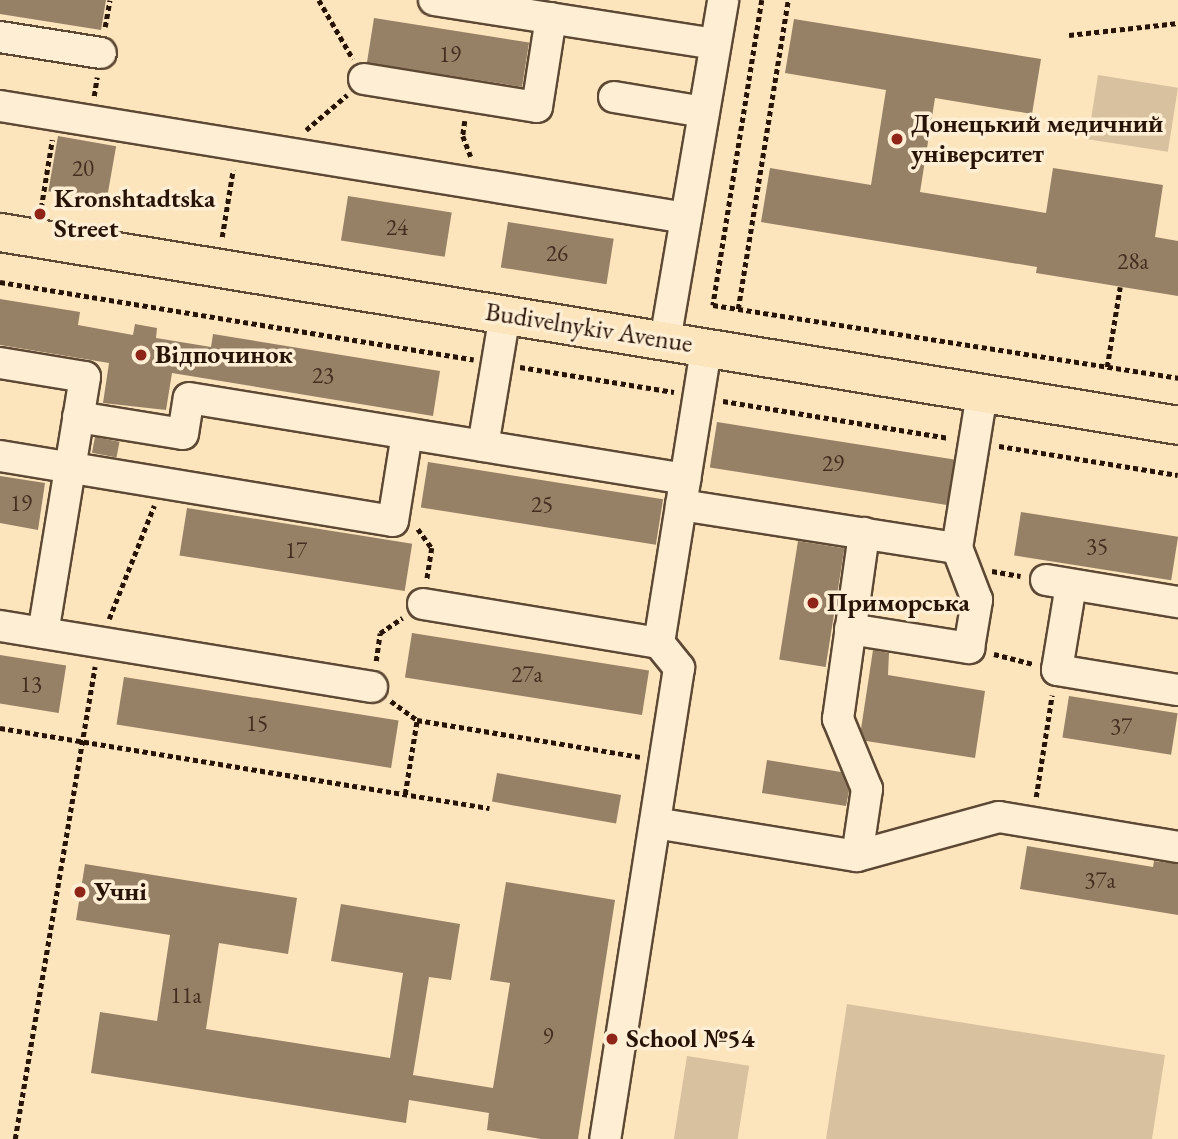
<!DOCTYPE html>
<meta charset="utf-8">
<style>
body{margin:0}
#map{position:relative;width:1178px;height:1139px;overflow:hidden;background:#fce5bd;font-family:"EB Garamond",serif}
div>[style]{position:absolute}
.green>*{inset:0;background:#d8c19e;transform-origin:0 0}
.building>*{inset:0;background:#968066;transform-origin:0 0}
.path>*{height:4.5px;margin-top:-2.25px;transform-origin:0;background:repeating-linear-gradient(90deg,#281307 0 5px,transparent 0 8.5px)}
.roads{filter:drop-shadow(2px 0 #5d4834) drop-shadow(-2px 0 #5d4834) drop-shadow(0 2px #5d4834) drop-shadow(0 -2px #5d4834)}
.minor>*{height:30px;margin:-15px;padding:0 15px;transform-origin:15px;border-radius:15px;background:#fdeed4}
.major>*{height:37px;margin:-18.5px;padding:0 18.5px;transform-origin:18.5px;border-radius:18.5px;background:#fce5bd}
.dots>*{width:19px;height:19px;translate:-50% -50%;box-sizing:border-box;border:4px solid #fdeed4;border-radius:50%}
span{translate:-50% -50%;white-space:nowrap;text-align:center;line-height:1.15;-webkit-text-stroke:7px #fdeed4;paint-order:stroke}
.number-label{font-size:23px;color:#442e1f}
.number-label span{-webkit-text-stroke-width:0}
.poi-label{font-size:26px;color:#281307;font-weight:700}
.left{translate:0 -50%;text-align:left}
.street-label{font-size:26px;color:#281307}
</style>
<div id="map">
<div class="green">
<i style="left:1098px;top:75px;width:81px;height:65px;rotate:9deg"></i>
<i style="clip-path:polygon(847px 1004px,1165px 1055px,1152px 1139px,826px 1139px)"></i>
<i style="left:687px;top:1056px;width:63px;height:84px;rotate:9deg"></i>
</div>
<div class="building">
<i style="clip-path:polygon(0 0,106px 0,101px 30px,0 14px)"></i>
<i style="left:374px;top:18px;width:157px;height:45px;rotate:9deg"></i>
<i style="clip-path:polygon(794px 19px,1041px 59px,1032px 114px,935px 98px,920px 192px,1046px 213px,1053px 168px,1163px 185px,1155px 237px,1178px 241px,1178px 296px,1036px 273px,1037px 267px,761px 222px,770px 168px,871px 185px,886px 90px,785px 73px)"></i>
<i style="left:58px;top:136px;width:59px;height:56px;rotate:10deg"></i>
<i style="left:348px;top:196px;width:105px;height:45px;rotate:9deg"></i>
<i style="left:508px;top:222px;width:107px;height:46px;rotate:9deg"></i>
<i style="clip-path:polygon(0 299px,80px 312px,78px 325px,133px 335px,135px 324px,157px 328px,156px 338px,211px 347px,213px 334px,440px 371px,433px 416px,172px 373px,166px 410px,103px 403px,109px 363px,0 345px)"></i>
<i style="left:717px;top:422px;width:240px;height:46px;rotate:9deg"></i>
<i style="left:95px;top:437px;width:25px;height:16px;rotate:11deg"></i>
<i style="left:428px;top:462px;width:238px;height:46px;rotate:9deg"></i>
<i style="clip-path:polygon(0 476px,45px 483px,38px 530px,0 523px)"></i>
<i style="left:187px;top:508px;width:228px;height:48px;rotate:9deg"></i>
<i style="left:1021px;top:512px;width:159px;height:44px;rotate:9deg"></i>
<i style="left:798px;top:541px;width:47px;height:120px;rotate:9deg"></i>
<i style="left:412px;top:633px;width:240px;height:45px;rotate:9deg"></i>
<i style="clip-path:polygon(873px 650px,889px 653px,888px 675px,985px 691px,975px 758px,866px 741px,861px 729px)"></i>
<i style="left:0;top:655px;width:67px;height:48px;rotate:9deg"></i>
<i style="left:124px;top:677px;width:278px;height:48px;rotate:9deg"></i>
<i style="left:1069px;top:696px;width:110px;height:42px;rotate:9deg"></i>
<i style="clip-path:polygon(767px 760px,841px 772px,849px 791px,846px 806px,762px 793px)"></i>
<i style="left:497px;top:773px;width:126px;height:29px;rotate:10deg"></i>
<i style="clip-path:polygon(1027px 846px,1153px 867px,1154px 861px,1178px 864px,1178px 915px,1020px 889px)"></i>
<i style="clip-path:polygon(85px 864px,297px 898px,288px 954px,219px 943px,206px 1029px,390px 1058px,403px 973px,331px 961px,341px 904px,460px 924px,451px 980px,429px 977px,413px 1075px,493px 1088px,510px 983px,490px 980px,506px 882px,615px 900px,578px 1139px,541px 1139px,487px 1130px,489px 1113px,409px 1100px,406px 1123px,91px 1073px,100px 1012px,157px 1021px,170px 935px,76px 920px)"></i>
</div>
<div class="path">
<i style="left:319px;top:0;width:68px;rotate:60deg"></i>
<i style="left:762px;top:0;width:309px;rotate:99.1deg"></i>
<i style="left:713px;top:305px;width:471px;rotate:8.9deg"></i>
<i style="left:105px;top:27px;width:27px;rotate:-80deg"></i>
<i style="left:1069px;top:35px;width:110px;rotate:-6.3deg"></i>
<i style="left:94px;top:96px;width:19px;rotate:-81deg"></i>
<i style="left:465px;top:121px;width:15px;rotate:98deg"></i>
<i style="left:463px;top:136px;width:22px;rotate:69deg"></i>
<i style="left:306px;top:130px;width:54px;rotate:-40.5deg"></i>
<i style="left:41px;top:208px;width:69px;rotate:-80.8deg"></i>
<i style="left:222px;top:237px;width:68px;rotate:-80.7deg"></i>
<i style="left:0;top:282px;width:480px;rotate:9.3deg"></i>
<i style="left:738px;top:309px;width:313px;rotate:-80.8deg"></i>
<i style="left:520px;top:367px;width:156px;rotate:9.2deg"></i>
<i style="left:1107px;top:367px;width:81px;rotate:-80.8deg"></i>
<i style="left:723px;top:401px;width:229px;rotate:9.3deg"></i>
<i style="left:999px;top:446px;width:181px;rotate:9.2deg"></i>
<i style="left:418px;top:529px;width:24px;rotate:54deg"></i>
<i style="left:432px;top:548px;width:31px;rotate:99deg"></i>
<i style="left:992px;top:571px;width:29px;rotate:10deg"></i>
<i style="left:109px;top:619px;width:122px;rotate:-68.3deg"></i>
<i style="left:994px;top:654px;width:40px;rotate:14.4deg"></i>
<i style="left:376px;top:661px;width:28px;rotate:-82deg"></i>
<i style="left:380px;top:633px;width:27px;rotate:-34deg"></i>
<i style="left:391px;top:701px;width:32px;rotate:36deg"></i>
<i style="left:417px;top:720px;width:226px;rotate:9.4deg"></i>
<i style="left:0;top:728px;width:496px;rotate:9.3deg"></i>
<i style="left:405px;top:794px;width:75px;rotate:-80.8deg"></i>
<i style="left:1036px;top:797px;width:103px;rotate:-81.1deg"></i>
<i style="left:15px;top:1139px;width:479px;rotate:-80.4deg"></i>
</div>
<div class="roads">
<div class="minor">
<i style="left:434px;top:0;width:284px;rotate:8.9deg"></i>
<i style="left:0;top:37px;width:102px;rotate:9deg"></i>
<i style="left:364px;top:79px;width:175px;rotate:9.2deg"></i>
<i style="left:537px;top:107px;width:90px;rotate:-81.1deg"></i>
<i style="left:614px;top:97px;width:91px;rotate:9.5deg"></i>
<i style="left:0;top:106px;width:695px;rotate:9.27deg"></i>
<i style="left:665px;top:341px;width:346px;rotate:-80.3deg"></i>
<i style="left:0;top:363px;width:86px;rotate:9.4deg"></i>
<i style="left:85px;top:377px;width:259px;rotate:99.3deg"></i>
<i style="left:78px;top:417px;width:106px;rotate:9.2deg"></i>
<i style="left:183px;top:434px;width:36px;rotate:-81deg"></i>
<i style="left:189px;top:398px;width:503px;rotate:9.27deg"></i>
<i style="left:483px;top:446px;width:133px;rotate:-80.5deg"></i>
<i style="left:0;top:456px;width:398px;rotate:9.4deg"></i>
<i style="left:393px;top:521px;width:88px;rotate:-80.9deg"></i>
<i style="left:681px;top:505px;width:279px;rotate:8.9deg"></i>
<i style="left:1046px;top:580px;width:134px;rotate:9.5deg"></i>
<i style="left:1071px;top:585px;width:86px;rotate:99.4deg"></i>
<i style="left:1057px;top:670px;width:123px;rotate:9.4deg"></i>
<i style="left:423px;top:604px;width:239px;rotate:9.4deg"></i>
<i style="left:659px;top:643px;width:32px;rotate:51deg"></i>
<i style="left:679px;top:668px;width:477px;rotate:98.9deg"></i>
<i style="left:0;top:626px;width:377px;rotate:9.3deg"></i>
<i style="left:850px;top:629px;width:121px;rotate:9.1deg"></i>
<i style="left:969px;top:648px;width:49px;rotate:-80.5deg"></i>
<i style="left:977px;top:600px;width:56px;rotate:-111deg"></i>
<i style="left:957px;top:548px;width:157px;rotate:-80.8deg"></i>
<i style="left:659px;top:643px;width:299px;rotate:-80.9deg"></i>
<i style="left:655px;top:823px;width:205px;rotate:9.3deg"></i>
<i style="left:857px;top:856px;width:147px;rotate:-15.4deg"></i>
<i style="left:999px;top:817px;width:181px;rotate:9.5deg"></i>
<i style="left:857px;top:856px;width:68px;rotate:-81.5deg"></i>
<i style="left:867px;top:789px;width:76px;rotate:-112.5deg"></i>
<i style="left:838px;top:719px;width:188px;rotate:-82deg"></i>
</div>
<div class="major">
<i style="left:0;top:232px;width:1194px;rotate:9.3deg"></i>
</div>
</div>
<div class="dots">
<i style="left:897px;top:139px;background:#8f2418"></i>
<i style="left:40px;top:214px;background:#8f2418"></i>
<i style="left:141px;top:355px;background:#8f2418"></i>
<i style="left:813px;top:603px;background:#8f2418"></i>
<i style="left:80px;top:892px;background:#8f2418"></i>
<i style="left:612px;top:1039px;background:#8f2418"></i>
</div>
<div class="number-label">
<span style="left:450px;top:54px">19</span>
<span style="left:83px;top:168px">20</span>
<span style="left:397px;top:227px">24</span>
<span style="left:557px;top:253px">26</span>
<span style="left:1133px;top:261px">28а</span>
<span style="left:323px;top:375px">23</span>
<span style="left:833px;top:463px">29</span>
<span style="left:21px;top:503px">19</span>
<span style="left:542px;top:504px">25</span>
<span style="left:1097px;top:546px">35</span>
<span style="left:296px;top:550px">17</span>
<span style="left:527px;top:674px">27а</span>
<span style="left:31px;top:684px">13</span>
<span style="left:257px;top:723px">15</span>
<span style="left:1121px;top:726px">37</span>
<span style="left:1100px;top:880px">37а</span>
<span style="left:186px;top:995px">11а</span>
<span style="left:548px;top:1036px">9</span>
</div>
<div class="poi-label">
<span class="left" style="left:911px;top:139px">Донецький медичний<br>університет</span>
<span class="left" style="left:54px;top:214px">Kronshtadtska<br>Street</span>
<span class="left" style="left:155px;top:355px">Відпочинок</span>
<span class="left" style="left:827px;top:603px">Приморська</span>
<span class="left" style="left:94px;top:892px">Учні</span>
<span class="left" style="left:626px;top:1039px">School №54</span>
</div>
<div class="street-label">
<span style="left:589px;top:328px;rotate:9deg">Budivelnykiv Avenue</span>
</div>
</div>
